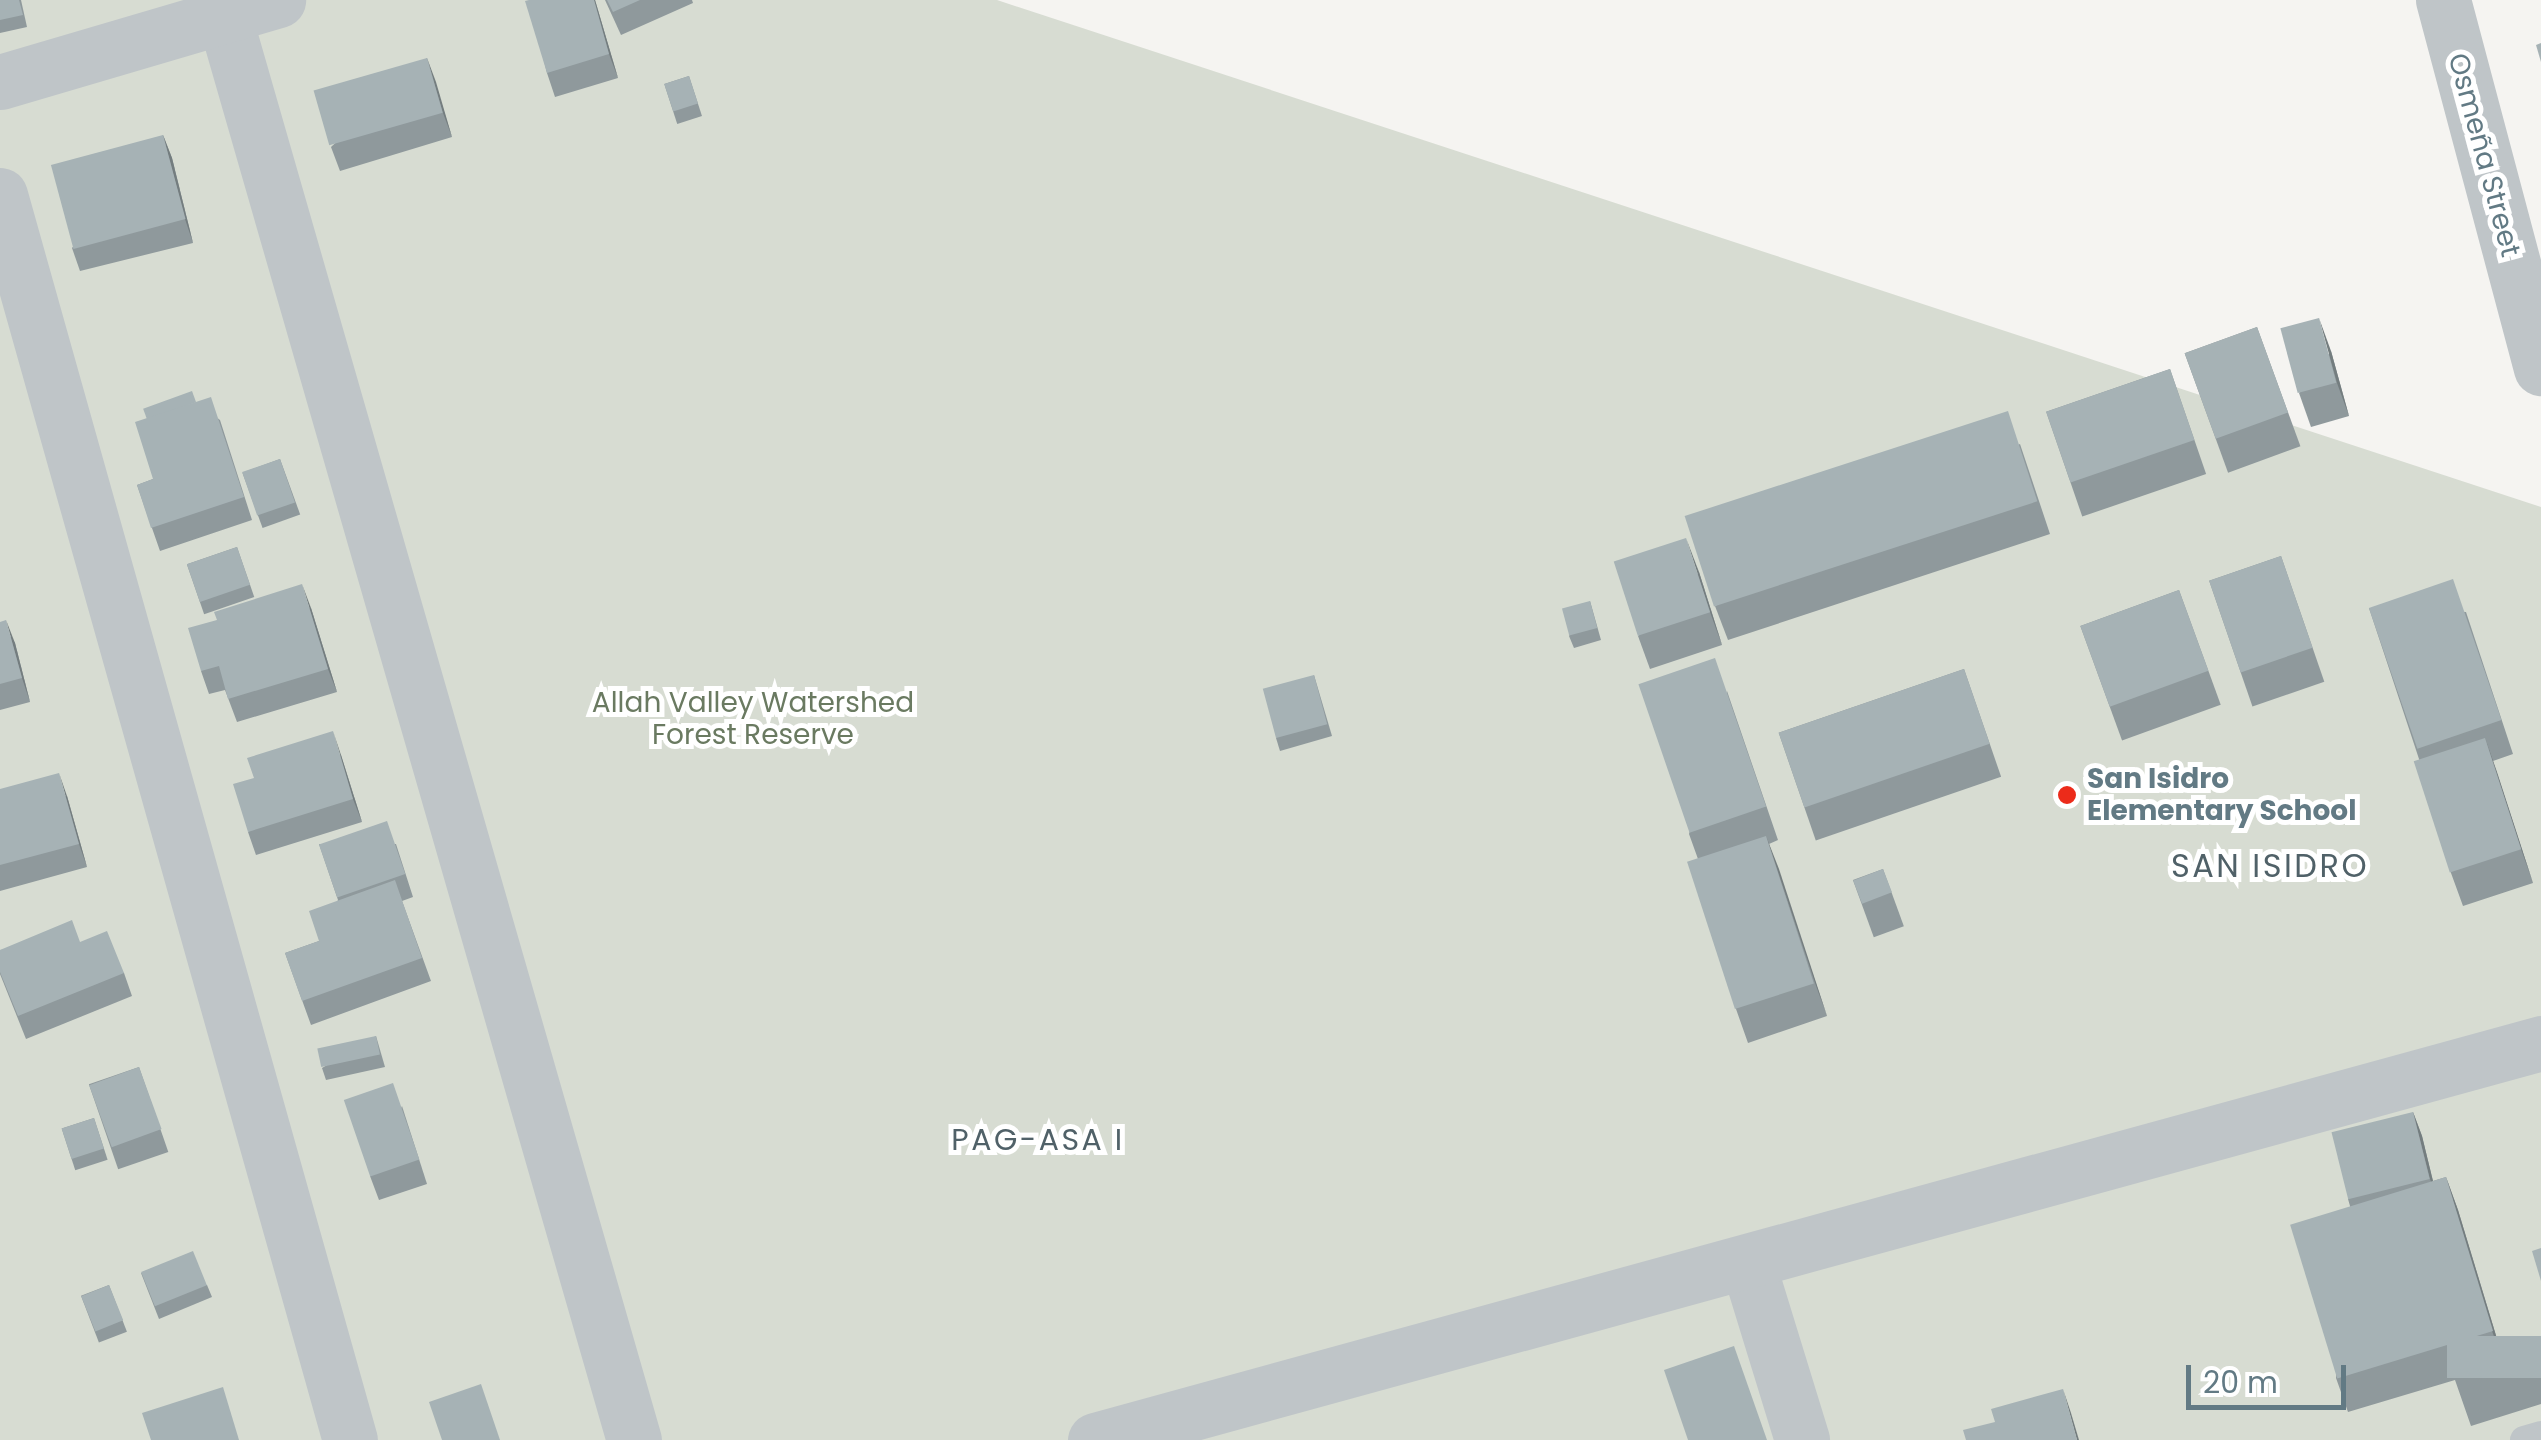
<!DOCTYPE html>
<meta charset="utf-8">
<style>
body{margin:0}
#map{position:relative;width:2541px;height:1440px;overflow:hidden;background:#f5f4f1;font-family:Poppins,sans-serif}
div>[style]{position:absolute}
.green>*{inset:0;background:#d7dcd2}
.service>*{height:28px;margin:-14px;padding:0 14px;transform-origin:14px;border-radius:14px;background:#bfc5c8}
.minor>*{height:55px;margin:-27.5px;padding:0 27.5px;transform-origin:27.5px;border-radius:27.5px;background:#bfc5c8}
.wall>*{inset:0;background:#8f999c;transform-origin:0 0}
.shaded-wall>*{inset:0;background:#747d7f}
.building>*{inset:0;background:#a6b2b5;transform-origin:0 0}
.dots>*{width:28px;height:28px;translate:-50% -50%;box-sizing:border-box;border:5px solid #fff;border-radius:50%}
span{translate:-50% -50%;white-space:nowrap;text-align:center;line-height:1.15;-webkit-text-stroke:10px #fff;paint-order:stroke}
.street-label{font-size:28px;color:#627a84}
.park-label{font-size:28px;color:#6a7a61}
.poi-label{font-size:28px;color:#627a84;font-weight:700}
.left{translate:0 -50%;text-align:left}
.neighbourhood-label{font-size:30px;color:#506168;letter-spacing:2.5px}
.quarter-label{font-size:32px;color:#506168;letter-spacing:2.5px}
.scale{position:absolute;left:2186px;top:1365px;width:160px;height:45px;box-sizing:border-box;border:5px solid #627a84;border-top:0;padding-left:12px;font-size:30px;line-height:35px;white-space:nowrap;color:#627a84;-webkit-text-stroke:8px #fff;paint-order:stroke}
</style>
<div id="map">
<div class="green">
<i style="clip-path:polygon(0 0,997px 0,2541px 507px,2541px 1440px,0 1440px)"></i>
</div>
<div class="service">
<i style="left:2524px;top:1440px;width:18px;rotate:-16deg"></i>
</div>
<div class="minor">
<i style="left:2443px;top:0;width:381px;rotate:75.1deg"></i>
<i style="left:224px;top:16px;width:1482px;rotate:73.94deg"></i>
<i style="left:0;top:82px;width:290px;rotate:-16.4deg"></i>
<i style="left:0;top:195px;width:1293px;rotate:74.3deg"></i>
<i style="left:1748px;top:1264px;width:184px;rotate:72.9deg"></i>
<i style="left:1095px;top:1440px;width:1500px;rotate:-15.35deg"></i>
</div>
<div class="wall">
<i style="clip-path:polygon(0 0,21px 0,27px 27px,0 33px)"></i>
<i style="clip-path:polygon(529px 0,595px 0,618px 78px,555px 97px,547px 73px)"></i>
<i style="clip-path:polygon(605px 0,692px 0,693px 3px,621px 35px)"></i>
<i style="clip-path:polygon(427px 58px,452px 137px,340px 171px,331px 147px)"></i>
<i style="left:689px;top:76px;width:42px;height:26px;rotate:72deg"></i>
<i style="clip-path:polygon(163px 135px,172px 158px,193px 243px,80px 271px,72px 248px)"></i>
<i style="left:2257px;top:327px;width:127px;height:77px;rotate:70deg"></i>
<i style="clip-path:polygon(2331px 351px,2349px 416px,2311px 427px,2299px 393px)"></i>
<i style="left:2170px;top:369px;width:111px;height:131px;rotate:71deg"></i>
<i style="clip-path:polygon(196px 402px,220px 420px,252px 520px,160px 551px,137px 485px,153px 479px)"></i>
<i style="clip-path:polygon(2020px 444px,2050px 534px,1728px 640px,1715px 606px)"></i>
<i style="left:280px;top:459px;width:59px;height:40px;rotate:70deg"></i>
<i style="left:237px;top:547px;width:53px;height:53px;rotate:71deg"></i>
<i style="left:2281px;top:556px;width:133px;height:76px;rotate:71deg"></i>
<i style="clip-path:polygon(1699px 572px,1722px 645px,1650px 669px,1638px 636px)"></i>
<i style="left:2179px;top:590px;width:122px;height:105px;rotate:70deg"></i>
<i style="clip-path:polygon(1590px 601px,1601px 640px,1574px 648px,1569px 636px)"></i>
<i style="clip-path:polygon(311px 608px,337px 692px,237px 722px,225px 690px,209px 694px,201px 671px,217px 620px)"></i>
<i style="clip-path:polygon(2369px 608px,2466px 612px,2513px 754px,2493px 761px,2533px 883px,2463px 906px,2451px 873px,2419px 759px)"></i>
<i style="clip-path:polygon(0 622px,15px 643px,30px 702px,0 710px)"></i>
<i style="left:1964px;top:669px;width:114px;height:196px;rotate:71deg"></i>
<i style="clip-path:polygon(1314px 675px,1332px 736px,1280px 751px,1276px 738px)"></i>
<i style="clip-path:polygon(1727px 691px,1778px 840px,1769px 844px,1827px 1016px,1748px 1043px,1736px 1009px,1698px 859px,1689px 834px)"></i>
<i style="clip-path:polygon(341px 755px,362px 822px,256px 855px,248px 832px)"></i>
<i style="clip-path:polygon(0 789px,67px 796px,87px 867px,0 891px)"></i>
<i style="clip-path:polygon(319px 844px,396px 844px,413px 897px,402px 901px,431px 981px,311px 1025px,285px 953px,319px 941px,338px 900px)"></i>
<i style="left:1883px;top:869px;width:61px;height:32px;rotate:70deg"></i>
<i style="clip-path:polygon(80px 942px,124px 973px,132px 996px,26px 1039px,0 974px,0 950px)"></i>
<i style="clip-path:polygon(376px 1036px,385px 1067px,326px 1080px,322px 1068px)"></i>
<i style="left:139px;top:1067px;width:90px;height:53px;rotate:71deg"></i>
<i style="clip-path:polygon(402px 1106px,427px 1184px,379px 1200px,370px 1176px)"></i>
<i style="clip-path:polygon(2413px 1112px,2422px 1136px,2433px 1181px,2446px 1177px,2458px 1210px,2500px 1349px,2541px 1336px,2541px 1404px,2471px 1426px,2455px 1380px,2348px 1412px,2336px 1378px,2350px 1206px,2348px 1199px)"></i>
<i style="left:94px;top:1118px;width:44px;height:34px;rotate:72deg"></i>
<i style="clip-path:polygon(141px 1273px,207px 1285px,212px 1297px,159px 1319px)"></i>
<i style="left:109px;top:1285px;width:50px;height:30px;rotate:69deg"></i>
</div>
<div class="shaded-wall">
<i style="clip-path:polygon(594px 0,595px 0,618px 78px,609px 54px)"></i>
<i style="clip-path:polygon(427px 58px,436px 82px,452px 137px,443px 113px)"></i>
<i style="clip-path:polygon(163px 135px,172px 158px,193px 243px,185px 219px)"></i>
<i style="clip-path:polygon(2319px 318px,2331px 351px,2349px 416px,2337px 383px)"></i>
<i style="clip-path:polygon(1686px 538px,1699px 572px,1722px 645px,1710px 612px)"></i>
<i style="clip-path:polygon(302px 584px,311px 608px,337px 692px,328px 669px)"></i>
<i style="clip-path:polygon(6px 620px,15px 643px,30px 702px,22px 678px)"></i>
<i style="clip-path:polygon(333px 731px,341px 755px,362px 822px,353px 799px)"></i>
<i style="clip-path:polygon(2485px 738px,2497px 772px,2533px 883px,2521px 849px)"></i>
<i style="clip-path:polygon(59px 773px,67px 796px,87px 867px,79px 844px)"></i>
<i style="clip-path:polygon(1766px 836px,1779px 869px,1827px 1016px,1815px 983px)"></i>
<i style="clip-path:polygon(2413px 1112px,2422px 1136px,2438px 1202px,2430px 1179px)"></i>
<i style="clip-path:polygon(2446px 1177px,2458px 1210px,2505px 1365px,2492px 1331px)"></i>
<i style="clip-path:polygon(2063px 1389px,2071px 1413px,2079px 1440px,2077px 1440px)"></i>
</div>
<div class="building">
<i style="clip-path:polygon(0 0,19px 0,23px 15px,0 20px)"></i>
<i style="clip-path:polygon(529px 0,594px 0,609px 54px,547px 73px,525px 1px)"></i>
<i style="clip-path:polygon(607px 0,640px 0,613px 12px)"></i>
<i style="clip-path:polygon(2541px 43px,2541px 62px,2536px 45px)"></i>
<i style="left:427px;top:58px;width:57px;height:118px;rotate:74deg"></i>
<i style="left:689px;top:76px;width:29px;height:26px;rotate:72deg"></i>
<i style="left:163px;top:135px;width:87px;height:116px;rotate:75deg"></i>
<i style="left:2319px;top:318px;width:67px;height:40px;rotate:75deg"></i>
<i style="left:2257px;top:327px;width:91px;height:77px;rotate:70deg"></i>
<i style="left:2170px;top:369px;width:75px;height:131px;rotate:71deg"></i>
<i style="left:192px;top:391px;width:12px;height:52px;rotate:70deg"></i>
<i style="clip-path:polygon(211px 397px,244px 497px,151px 528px,137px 485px,153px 479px,135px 422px)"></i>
<i style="left:2008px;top:411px;width:95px;height:340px;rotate:72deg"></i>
<i style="left:280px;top:459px;width:46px;height:40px;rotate:71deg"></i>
<i style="left:1686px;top:538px;width:78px;height:76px;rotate:72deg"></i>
<i style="left:237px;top:547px;width:40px;height:53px;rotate:71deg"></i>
<i style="left:2281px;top:556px;width:97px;height:76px;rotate:71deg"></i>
<i style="left:2453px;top:579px;width:149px;height:89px;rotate:71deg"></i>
<i style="clip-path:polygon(302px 584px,328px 669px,228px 699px,219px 666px,201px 671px,188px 628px,217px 620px,214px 612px)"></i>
<i style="left:2179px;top:590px;width:86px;height:105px;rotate:70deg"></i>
<i style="left:1590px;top:601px;width:28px;height:29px;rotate:75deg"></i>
<i style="clip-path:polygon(6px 620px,22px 678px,0 684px,0 622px)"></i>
<i style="left:1715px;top:658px;width:157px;height:81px;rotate:71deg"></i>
<i style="left:1964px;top:669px;width:79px;height:196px;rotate:71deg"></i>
<i style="left:1314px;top:675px;width:51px;height:53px;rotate:75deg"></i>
<i style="clip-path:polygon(333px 731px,353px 799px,248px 832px,233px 784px,254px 778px,247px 758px)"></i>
<i style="left:2485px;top:738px;width:117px;height:75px;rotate:72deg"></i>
<i style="clip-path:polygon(59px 773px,79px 844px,0 865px,0 789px)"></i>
<i style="left:387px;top:821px;width:56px;height:72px;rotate:71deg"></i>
<i style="left:1766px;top:836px;width:155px;height:83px;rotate:72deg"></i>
<i style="left:1883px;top:869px;width:25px;height:32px;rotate:69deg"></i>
<i style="clip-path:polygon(395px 880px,422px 958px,302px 1001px,285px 953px,319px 941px,309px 911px)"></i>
<i style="clip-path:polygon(72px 920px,80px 942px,107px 931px,124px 973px,18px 1016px,0 972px,0 950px)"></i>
<i style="left:376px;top:1036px;width:19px;height:60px;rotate:78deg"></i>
<i style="left:139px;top:1067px;width:66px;height:53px;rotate:70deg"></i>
<i style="left:393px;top:1083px;width:81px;height:52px;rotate:71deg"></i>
<i style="left:2413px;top:1112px;width:69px;height:84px;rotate:76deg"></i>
<i style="left:94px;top:1118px;width:32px;height:34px;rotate:72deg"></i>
<i style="left:2446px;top:1177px;width:161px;height:163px;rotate:73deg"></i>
<i style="clip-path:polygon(2541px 1248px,2541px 1281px,2532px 1251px)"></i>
<i style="left:193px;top:1251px;width:37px;height:56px;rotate:68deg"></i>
<i style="left:109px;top:1285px;width:38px;height:30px;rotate:68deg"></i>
<i style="left:2541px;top:1336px;width:42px;height:94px;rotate:90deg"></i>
<i style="clip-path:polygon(1734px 1346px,1767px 1440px,1688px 1440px,1664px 1370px)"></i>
<i style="clip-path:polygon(481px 1384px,500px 1440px,442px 1440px,429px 1402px)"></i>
<i style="clip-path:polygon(223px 1387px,239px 1440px,151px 1440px,142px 1413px)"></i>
<i style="clip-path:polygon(2063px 1389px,2077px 1440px,1966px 1440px,1963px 1430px,1995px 1422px,1991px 1409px)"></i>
</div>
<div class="dots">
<i style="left:2067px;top:795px;background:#ec2b1a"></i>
</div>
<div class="street-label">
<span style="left:2484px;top:155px;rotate:75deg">Osmeña Street</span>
</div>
<div class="park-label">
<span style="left:753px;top:719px">Allah Valley Watershed<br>Forest Reserve</span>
</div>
<div class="poi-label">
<span class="left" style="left:2087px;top:795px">San Isidro<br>Elementary School</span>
</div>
<div class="neighbourhood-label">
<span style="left:1038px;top:1140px">PAG-ASA I</span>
</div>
<div class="quarter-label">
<span style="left:2270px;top:866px">SAN ISIDRO</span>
</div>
<div class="scale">20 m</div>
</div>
